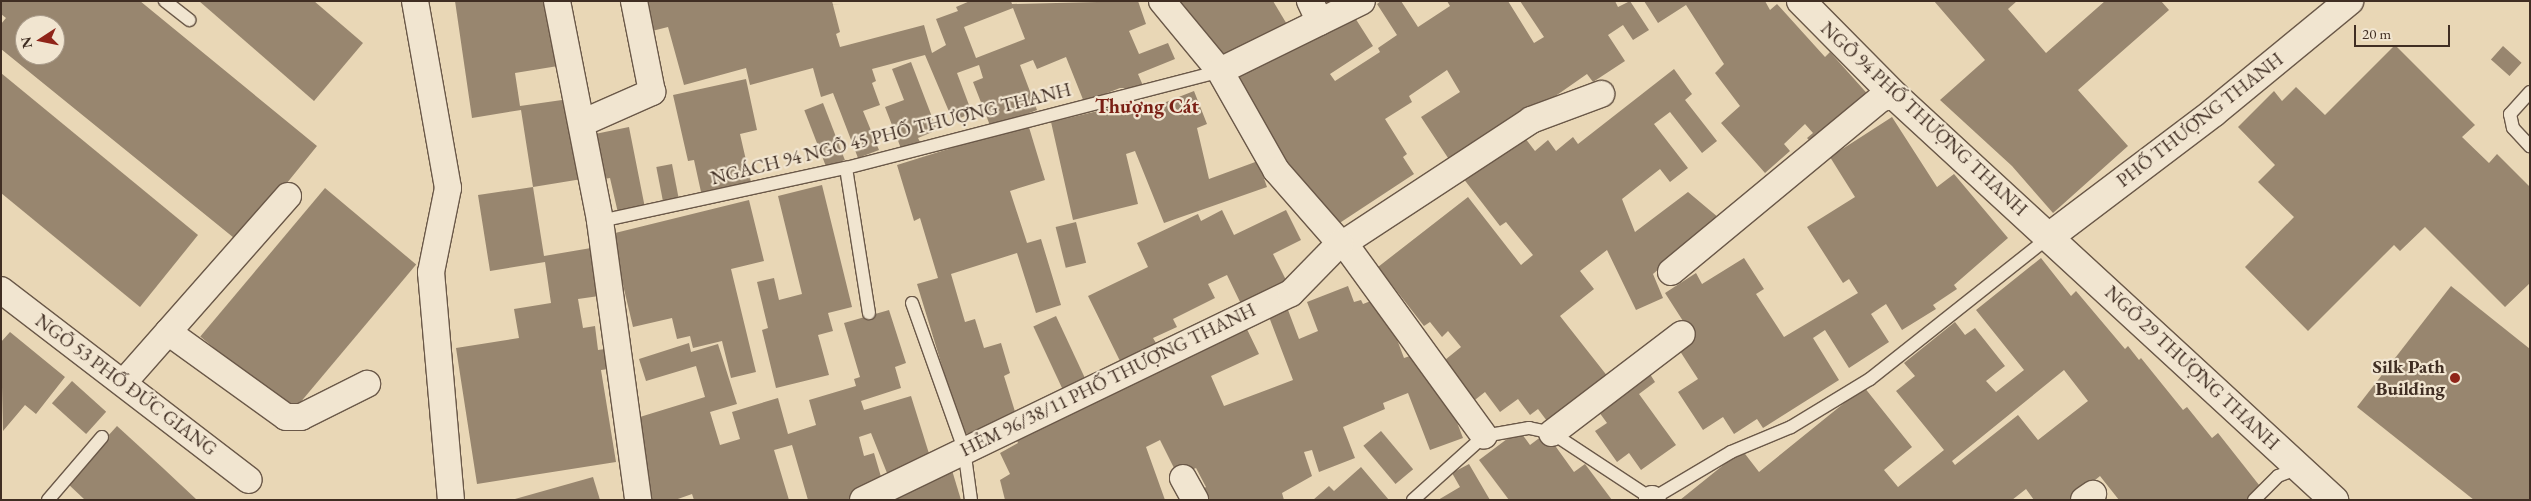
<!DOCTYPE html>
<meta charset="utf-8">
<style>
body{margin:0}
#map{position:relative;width:2531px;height:501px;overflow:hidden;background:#e9d7b6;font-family:"EB Garamond",serif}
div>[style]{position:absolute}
.building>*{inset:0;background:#98866f;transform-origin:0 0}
.roads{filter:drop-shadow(1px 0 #6a5848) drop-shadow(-1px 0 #6a5848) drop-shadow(0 1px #6a5848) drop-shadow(0 -1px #6a5848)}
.lane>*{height:12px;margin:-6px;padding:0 6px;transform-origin:6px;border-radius:6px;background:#f1e5d0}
.street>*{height:26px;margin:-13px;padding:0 13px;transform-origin:13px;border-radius:13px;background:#f1e5d0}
.secondary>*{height:28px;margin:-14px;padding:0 14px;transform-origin:14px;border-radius:14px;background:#f1e5d0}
.dots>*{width:14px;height:14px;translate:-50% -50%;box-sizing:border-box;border:2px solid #f1e5d0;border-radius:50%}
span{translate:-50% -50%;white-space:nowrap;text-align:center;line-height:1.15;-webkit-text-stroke:4.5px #f1e5d0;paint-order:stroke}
.street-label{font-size:19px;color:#402e23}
.poi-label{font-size:19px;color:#402e23;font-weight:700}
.right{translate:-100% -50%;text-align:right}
.neighbourhood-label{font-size:20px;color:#7a1f14;font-weight:700}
.frame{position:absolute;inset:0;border:2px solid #402e23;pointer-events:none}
.north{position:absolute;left:15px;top:15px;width:50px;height:50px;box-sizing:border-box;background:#f1e5d0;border:1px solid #aa9c8b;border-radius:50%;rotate:259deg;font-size:14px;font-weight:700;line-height:20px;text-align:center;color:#402e23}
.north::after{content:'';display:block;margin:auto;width:18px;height:22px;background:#8f2418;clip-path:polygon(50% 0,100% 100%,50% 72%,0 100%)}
.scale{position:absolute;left:2354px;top:25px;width:96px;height:22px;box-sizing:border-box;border:2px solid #402e23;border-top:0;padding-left:6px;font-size:15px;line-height:18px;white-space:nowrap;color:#402e23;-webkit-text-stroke:4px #f1e5d0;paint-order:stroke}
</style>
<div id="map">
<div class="building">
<i style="clip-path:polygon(evenodd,1px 1px,140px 1px,317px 146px,239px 242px,1px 49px,1px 24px,6px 18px,1px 14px,1px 1px,25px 25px,55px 25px,55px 55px,25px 55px,25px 25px)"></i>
<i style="clip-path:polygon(199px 1px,314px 1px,363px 43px,314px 101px)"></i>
<i style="clip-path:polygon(455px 1px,548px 1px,558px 66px,515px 73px,520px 106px,569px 99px,582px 179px,533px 187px,521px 110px,472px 118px)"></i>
<i style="clip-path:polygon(evenodd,644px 1px,832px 1px,840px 32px,836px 34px,840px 47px,924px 25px,932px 53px,946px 45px,936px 19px,958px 11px,956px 7px,970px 1px,1011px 1px,1012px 4px,1138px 1px,1146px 24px,1129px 31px,1139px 54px,1168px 43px,1175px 59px,1138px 74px,1144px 88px,1120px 88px,1084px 102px,1066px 57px,1037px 69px,1033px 60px,1020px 65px,1037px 110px,991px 128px,973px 82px,983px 78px,979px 65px,957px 73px,972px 113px,953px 121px,925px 55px,872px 69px,876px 81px,872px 83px,880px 105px,863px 111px,879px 150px,858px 158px,833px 93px,821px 97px,813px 68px,750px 85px,746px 68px,684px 85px,668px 27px,652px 31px,644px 1px,1013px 8px,1025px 39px,976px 58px,964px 27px,1013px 8px)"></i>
<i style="clip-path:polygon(1174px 1px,1273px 1px,1288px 26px,1218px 67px)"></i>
<i style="clip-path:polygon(1381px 1px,1401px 1px,1418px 27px,1450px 6px,1447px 1px,1508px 1px,1534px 43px,1544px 37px,1520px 1px,1615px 1px,1618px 7px,1630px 1px,1649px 30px,1633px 40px,1623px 25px,1608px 35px,1625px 61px,1593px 82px,1587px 74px,1454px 167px,1421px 117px,1460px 92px,1447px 70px,1409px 96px,1412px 102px,1385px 119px,1407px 154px,1403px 157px,1414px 174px,1332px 228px,1294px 180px,1229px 79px,1350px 10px,1373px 46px,1330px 74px,1335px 81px,1380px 52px,1378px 48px,1397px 35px,1377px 4px)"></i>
<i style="clip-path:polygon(1644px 1px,1765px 1px,1770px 10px,1777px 4px,1825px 57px,1830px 52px,1872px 99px,1816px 148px,1807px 138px,1813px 133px,1805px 124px,1784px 144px,1790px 151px,1765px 173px,1721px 123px,1740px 106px,1715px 73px,1724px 64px,1686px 5px,1658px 23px)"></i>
<i style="clip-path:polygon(1934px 1px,2017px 1px,2008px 9px,2046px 53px,2105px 1px,2161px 1px,2169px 10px,2078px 90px,2128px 146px,2053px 213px,2012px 166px,1940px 100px,1985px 60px)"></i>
<i style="clip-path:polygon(2395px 45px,2475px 125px,2462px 137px,2489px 163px,2497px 154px,2530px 187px,2530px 283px,2505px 307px,2425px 227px,2400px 251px,2394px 245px,2308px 331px,2245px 267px,2294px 217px,2258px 182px,2275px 165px,2238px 127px,2274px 91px,2282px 101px,2296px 87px,2325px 115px)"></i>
<i style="left:2503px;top:46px;width:25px;height:18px;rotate:42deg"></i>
<i style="clip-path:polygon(911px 62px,937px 130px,918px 138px,921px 144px,902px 151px,885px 107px,904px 100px,892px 69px)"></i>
<i style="clip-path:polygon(1674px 69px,1692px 94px,1685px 100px,1717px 141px,1702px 153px,1670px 112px,1654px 124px,1688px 168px,1670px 182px,1660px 169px,1622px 199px,1635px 232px,1688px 192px,1719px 218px,1653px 274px,1663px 298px,1636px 310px,1607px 250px,1580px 271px,1594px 289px,1560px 316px,1612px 382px,1553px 429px,1538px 409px,1530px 415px,1518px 399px,1500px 412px,1485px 392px,1471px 403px,1440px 364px,1461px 347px,1448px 331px,1442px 337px,1430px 322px,1424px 326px,1378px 267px,1468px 197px,1521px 265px,1533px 255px,1506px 222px,1500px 226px,1463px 178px,1521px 133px,1535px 151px,1548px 140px,1556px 151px,1573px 137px,1578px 144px)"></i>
<i style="clip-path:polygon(1px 73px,198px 235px,140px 307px,1px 193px)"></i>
<i style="clip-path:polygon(746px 79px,757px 130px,740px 134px,751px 182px,701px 192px,694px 160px,688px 161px,673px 95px)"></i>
<i style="clip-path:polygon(1194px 91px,1207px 124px,1197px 128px,1209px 179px,1258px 161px,1267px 187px,1164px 223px,1135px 151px,1126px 154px,1138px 204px,1073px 220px,1051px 122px,1115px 107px,1117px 114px,1166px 102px)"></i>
<i style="left:823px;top:103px;width:61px;height:20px;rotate:69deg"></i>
<i style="clip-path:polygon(1892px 117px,1937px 187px,1954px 174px,2008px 238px,1954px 285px,1957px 289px,1933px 305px,1936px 309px,1902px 330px,1886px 304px,1871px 314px,1889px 342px,1849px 368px,1825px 330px,1813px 338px,1839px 380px,1763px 428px,1757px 419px,1734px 434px,1723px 417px,1703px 430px,1678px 392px,1698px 379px,1676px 345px,1692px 335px,1665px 293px,1696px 273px,1702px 284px,1744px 258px,1764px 289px,1756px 294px,1784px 337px,1858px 293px,1849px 279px,1843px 283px,1807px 227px,1855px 197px,1830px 157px)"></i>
<i style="clip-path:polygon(1028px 124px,1045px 180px,1010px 191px,1027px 243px,1041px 239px,1061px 305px,1036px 313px,1017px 253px,951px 274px,965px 322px,975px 319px,984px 348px,1001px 343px,1010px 373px,1004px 376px,1017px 418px,963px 435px,917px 284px,938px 278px,920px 218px,914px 221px,897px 165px)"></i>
<i style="clip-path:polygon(629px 127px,645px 208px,618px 213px,610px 178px,604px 179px,595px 134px)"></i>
<i style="left:672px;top:164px;width:38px;height:16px;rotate:79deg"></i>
<i style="clip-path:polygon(822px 185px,852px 307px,828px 313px,833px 331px,818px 335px,829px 375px,776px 388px,762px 330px,768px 328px,757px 282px,774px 278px,779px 300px,802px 294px,778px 196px)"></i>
<i style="clip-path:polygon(533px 187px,544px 256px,591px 248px,599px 296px,578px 299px,583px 328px,595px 326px,598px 350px,613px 348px,616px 368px,601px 370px,616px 462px,477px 484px,456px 348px,519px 338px,514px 309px,551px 303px,545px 262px,490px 271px,478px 195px)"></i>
<i style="left:325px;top:188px;width:119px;height:194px;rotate:40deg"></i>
<i style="clip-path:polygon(749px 200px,764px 261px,731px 269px,756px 372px,731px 378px,722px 341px,693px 348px,690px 336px,677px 339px,672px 318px,633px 327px,611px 234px)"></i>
<i style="clip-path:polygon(1222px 210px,1234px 235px,1286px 210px,1301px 240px,1273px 254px,1288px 284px,1242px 306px,1227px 275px,1208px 284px,1215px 298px,1173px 319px,1177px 327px,1153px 338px,1156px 343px,1120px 361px,1088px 296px,1148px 267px,1137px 243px,1198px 214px,1201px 221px)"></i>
<i style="left:1076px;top:222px;width:42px;height:21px;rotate:76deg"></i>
<i style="clip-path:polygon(evenodd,2041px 258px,2071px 296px,2076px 291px,2125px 349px,2128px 346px,2139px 360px,2141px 358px,2183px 410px,2187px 407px,2212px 438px,2218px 433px,2263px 490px,2251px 500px,2119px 500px,2100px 476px,2071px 500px,2034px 500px,2026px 489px,2012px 500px,1680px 500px,1742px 450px,1759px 472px,1864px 387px,1912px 447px,1884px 470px,1898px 487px,1944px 450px,1896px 391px,1915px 376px,1904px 363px,1955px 322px,1965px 335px,1975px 328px,2005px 366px,1986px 381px,1996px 392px,2024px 370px,1976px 310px,2041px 258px,2064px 370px,2088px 401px,2038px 440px,2018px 415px,1955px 465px,1952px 461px,2064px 370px)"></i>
<i style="clip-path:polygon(1348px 286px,1354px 302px,1361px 300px,1363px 304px,1381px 297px,1404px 358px,1419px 353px,1441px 381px,1463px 438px,1430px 450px,1408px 393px,1383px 403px,1385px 409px,1343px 427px,1355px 458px,1319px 472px,1312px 450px,1304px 452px,1312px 476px,1282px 493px,1284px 500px,1205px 500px,1200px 491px,1206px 487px,1196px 468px,1178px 476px,1160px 440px,1146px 447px,1165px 500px,1005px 500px,1000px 480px,1010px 474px,1000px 453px,1018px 443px,1013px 432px,1243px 321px,1259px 354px,1211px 376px,1224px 406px,1293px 380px,1266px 309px,1285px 302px,1299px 339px,1318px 331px,1307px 302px)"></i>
<i style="clip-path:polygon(2451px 286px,2530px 349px,2530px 500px,2474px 500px,2357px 407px)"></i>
<i style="clip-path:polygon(889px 310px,906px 363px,895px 367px,901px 388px,861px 401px,864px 410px,911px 396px,931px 460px,887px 473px,871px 433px,859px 437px,864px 456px,874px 453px,884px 487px,857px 500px,808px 500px,792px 445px,774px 450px,789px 500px,694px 500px,692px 494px,675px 500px,642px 500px,630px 420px,705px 397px,696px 366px,646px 381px,639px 359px,689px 343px,691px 352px,718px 344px,737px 404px,710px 412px,720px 445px,740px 439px,732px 412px,778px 398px,788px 434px,816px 425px,809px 400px,856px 386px,854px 379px,860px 377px,844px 323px)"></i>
<i style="left:1056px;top:316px;width:72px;height:25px;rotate:65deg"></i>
<i style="clip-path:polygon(10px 332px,65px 377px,36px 414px,25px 405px,3px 431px,1px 342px)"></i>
<i style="clip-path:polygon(1648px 371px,1655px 382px,1639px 394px,1676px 445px,1641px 470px,1629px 453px,1617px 462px,1595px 431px,1607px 423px,1596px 408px)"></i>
<i style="left:72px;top:381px;width:46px;height:30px;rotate:42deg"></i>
<i style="clip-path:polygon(117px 426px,164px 469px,197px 500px,85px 500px,66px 482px)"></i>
<i style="clip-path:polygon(1519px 430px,1530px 445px,1546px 433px,1574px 472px,1585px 464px,1612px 500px,1509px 500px,1479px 460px)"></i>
<i style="left:1381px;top:431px;width:50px;height:23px;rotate:50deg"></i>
<i style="clip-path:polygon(1469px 464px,1490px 500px,1438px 500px,1460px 487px,1452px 473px)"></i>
<i style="clip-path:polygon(951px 467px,961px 500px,873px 500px)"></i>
<i style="clip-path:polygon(1361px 467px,1389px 500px,1313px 500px,1329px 486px,1334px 491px)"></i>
<i style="clip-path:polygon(593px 477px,600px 500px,515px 500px,515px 499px)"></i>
</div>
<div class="roads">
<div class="lane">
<i style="left:165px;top:1px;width:31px;rotate:38deg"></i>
<i style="left:2530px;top:92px;width:30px;rotate:132deg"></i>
<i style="left:2510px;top:114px;width:14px;rotate:78deg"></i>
<i style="left:2513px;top:128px;width:25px;rotate:47deg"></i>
<i style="left:846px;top:168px;width:147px;rotate:81deg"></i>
<i style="left:600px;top:221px;width:252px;rotate:-12.2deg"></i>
<i style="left:846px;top:168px;width:386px;rotate:-14.5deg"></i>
<i style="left:912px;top:303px;width:155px;rotate:70.4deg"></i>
<i style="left:964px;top:449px;width:51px;rotate:82.2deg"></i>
<i style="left:48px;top:500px;width:83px;rotate:-49.4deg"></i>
<i style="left:1413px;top:500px;width:96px;rotate:-42deg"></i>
<i style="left:1484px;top:436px;width:46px;rotate:-10.1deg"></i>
<i style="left:1529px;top:428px;width:24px;rotate:12deg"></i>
<i style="left:1552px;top:433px;width:120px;rotate:33.4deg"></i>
<i style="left:1652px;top:499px;width:92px;rotate:-30.7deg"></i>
<i style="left:1731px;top:452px;width:65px;rotate:-22.6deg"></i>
<i style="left:1791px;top:427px;width:92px;rotate:-31.3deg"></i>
<i style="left:1870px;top:379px;width:228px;rotate:-38.4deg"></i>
<i style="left:2254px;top:500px;width:34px;rotate:-45deg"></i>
<i style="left:2278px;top:476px;width:22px;rotate:-21deg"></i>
</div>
<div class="street">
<i style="left:415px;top:1px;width:190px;rotate:80deg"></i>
<i style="left:448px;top:188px;width:86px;rotate:101.4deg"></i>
<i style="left:431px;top:272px;width:229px;rotate:85deg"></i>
<i style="left:557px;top:1px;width:224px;rotate:78.9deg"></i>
<i style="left:600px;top:221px;width:282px;rotate:82.2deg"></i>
<i style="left:1162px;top:1px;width:91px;rotate:50.4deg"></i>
<i style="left:1220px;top:71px;width:114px;rotate:60.5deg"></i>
<i style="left:1276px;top:170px;width:97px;rotate:48.8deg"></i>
<i style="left:1340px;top:243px;width:4px"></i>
<i style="left:1344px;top:243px;width:238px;rotate:54deg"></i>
<i style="left:1310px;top:1px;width:23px;rotate:65deg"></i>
<i style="left:1220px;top:71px;width:158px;rotate:-26.2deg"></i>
<i style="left:582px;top:123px;width:77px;rotate:-23.9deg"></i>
<i style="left:652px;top:92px;width:93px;rotate:-101.2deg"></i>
<i style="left:1344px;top:243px;width:224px;rotate:-33.3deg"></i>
<i style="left:1531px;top:120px;width:75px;rotate:-20.4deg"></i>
<i style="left:1671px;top:272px;width:273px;rotate:-39.6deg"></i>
<i style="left:1881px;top:98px;width:14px;rotate:-8deg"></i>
<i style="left:1px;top:290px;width:312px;rotate:37.5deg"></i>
<i style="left:168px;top:332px;width:145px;rotate:35.8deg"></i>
<i style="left:286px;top:417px;width:15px"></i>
<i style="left:301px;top:417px;width:74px;rotate:-26.6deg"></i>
<i style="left:124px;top:382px;width:248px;rotate:-48.6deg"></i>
<i style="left:1552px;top:433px;width:163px;rotate:-37.3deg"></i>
<i style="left:1183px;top:478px;width:25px;rotate:61deg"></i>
<i style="left:1652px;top:499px;width:1px;rotate:45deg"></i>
<i style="left:863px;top:500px;width:475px;rotate:-25.8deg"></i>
<i style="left:1291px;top:293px;width:70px;rotate:-45.6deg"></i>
<i style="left:2084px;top:500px;width:11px;rotate:-34deg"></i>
</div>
<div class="secondary">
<i style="left:1801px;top:1px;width:134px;rotate:45.3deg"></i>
<i style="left:1895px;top:96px;width:597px;rotate:42.62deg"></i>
<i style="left:2049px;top:237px;width:207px;rotate:-37.1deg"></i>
<i style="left:2214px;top:112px;width:175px;rotate:-39.4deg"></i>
</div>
</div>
<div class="dots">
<i style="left:2455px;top:378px;background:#8f2418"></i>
</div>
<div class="street-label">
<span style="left:1924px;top:119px;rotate:43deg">NGÕ 94 PHỐ THƯỢNG THANH</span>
<span style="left:2200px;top:120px;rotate:-38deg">PHỐ THƯỢNG THANH</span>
<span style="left:891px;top:134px;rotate:-14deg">NGÁCH 94 NGÕ 45 PHỐ THƯỢNG THANH</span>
<span style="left:2192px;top:368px;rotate:43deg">NGÕ 29 THƯỢNG THANH</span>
<span style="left:1108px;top:380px;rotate:-26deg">HẺM 96/38/11 PHỐ THƯỢNG THANH</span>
<span style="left:126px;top:385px;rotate:37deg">NGÕ 53 PHỐ ĐỨC GIANG</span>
</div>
<div class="poi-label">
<span class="right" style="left:2445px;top:378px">Silk Path<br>Building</span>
</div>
<div class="neighbourhood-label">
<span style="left:1147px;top:106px">Thượng Cát</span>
</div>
<div class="frame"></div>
<div class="north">N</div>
<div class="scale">20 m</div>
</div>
